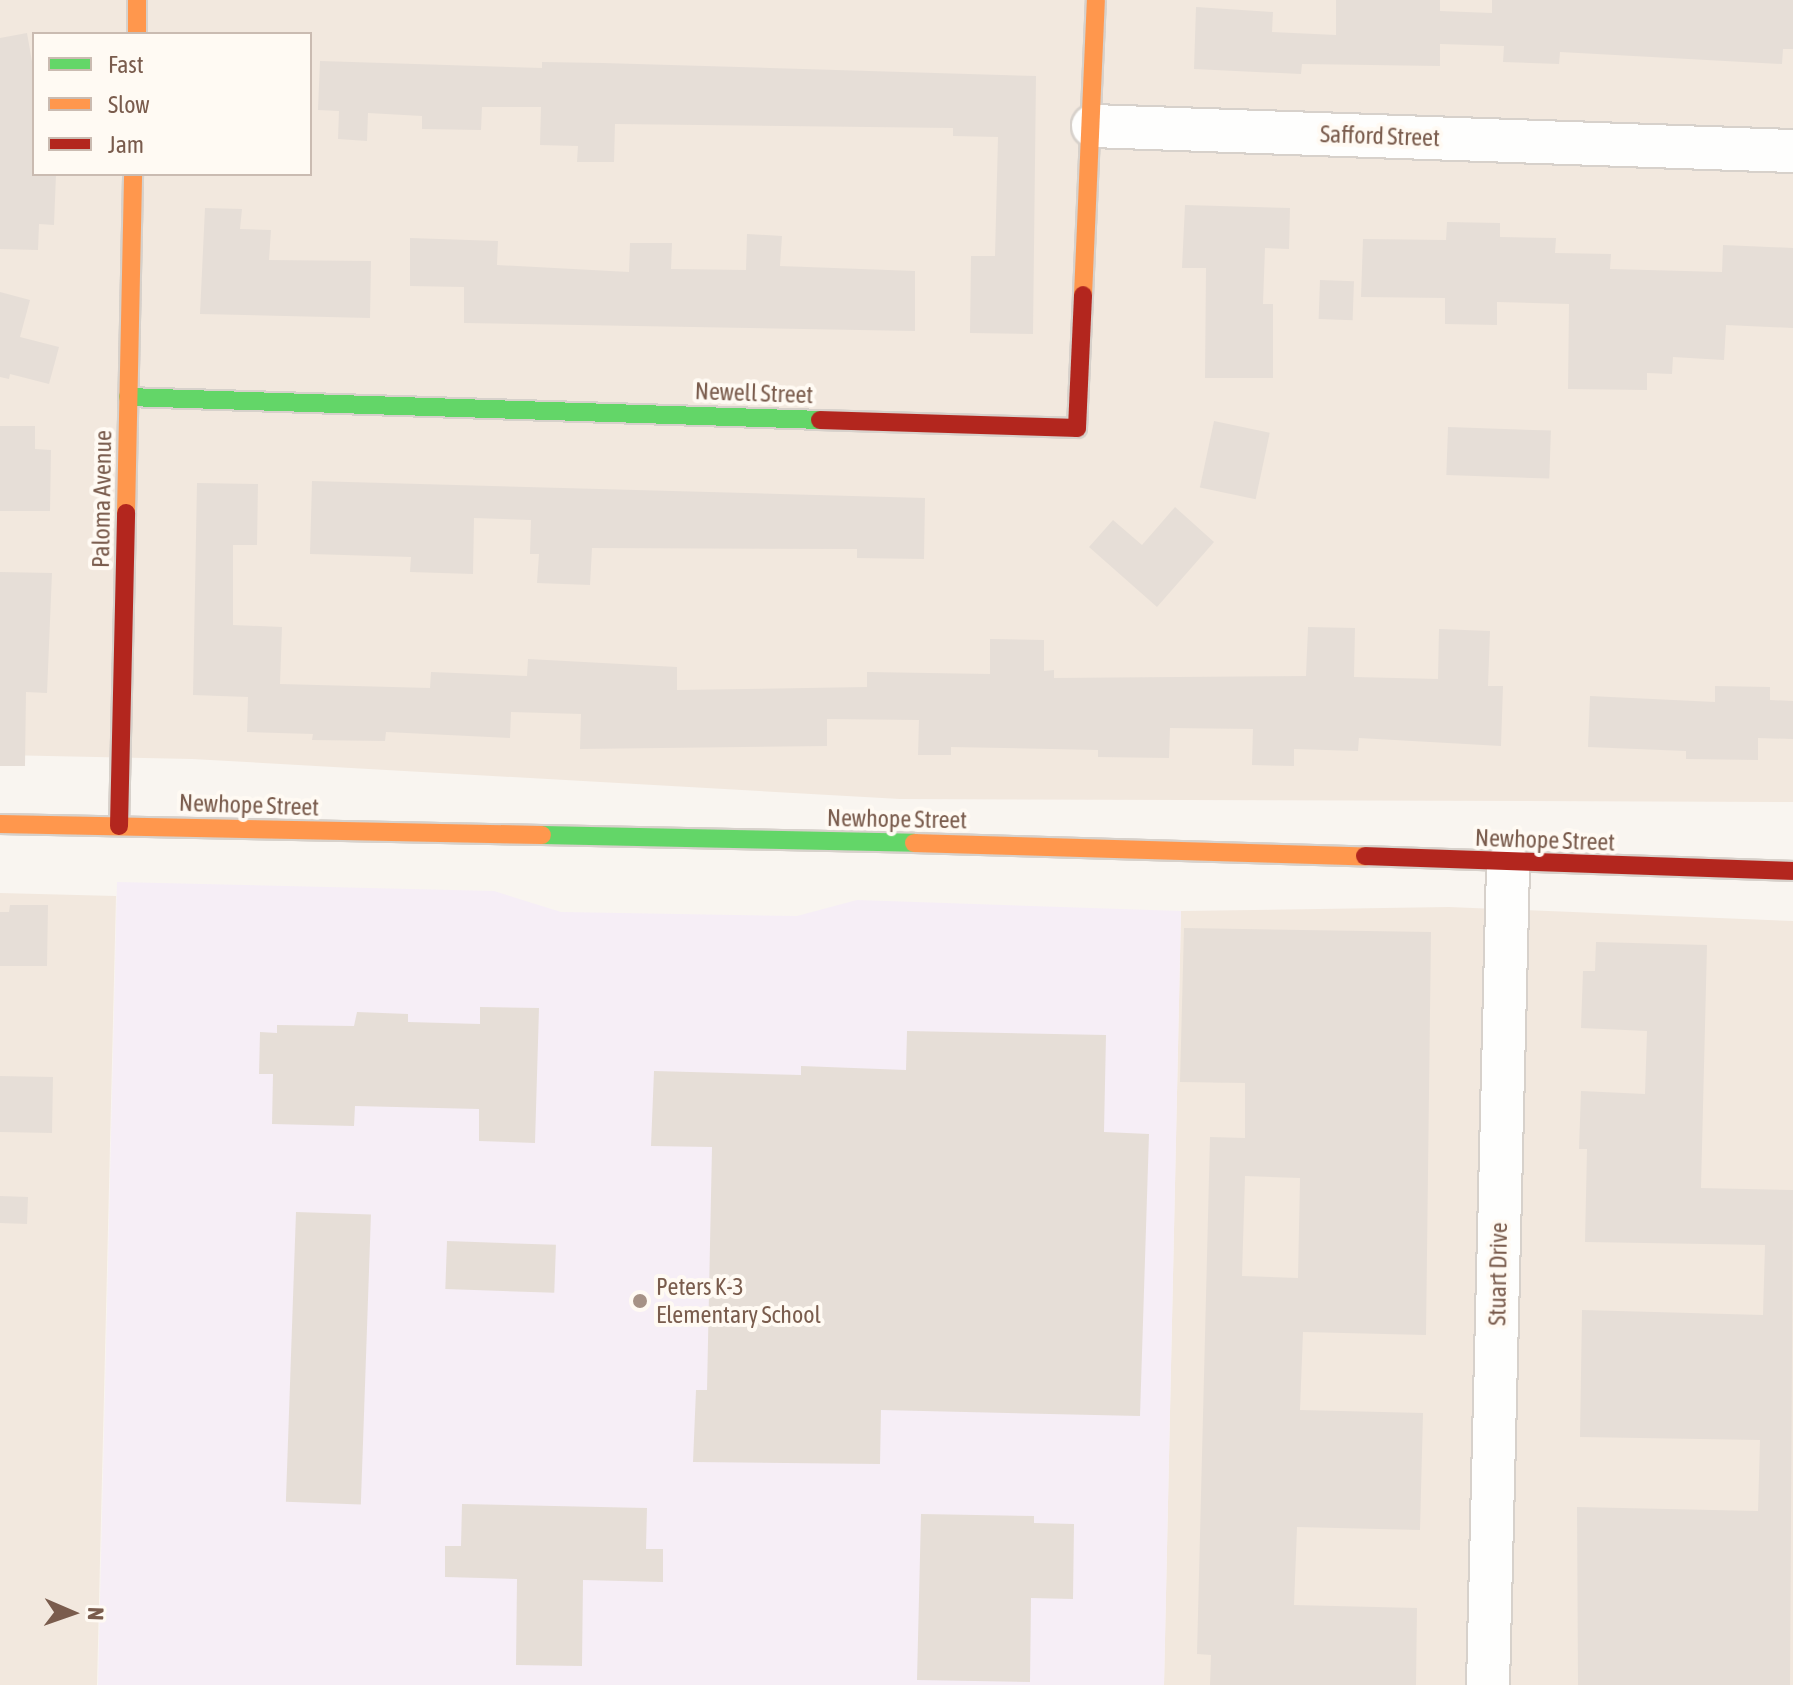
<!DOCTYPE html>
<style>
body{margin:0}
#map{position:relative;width:1793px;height:1685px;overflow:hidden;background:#f9f5f0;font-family:"Asap Condensed",sans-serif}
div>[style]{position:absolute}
.residential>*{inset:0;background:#f2e8de}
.education>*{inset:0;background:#f6eef6}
.building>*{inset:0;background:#e6ded7;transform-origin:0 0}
.roads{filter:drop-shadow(2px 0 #d7d1cb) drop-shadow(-2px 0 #d7d1cb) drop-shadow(0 2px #d7d1cb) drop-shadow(0 -2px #d7d1cb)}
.street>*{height:42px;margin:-21px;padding:0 21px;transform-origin:21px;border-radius:21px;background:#fefefd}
.fast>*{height:18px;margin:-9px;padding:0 9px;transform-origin:9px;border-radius:9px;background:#63d668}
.slow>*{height:18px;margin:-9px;padding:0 9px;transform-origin:9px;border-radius:9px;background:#ff974d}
.jam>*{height:18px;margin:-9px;padding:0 9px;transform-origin:9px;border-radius:9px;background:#b3261e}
.dots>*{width:22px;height:22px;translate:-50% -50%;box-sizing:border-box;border:4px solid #fffaf3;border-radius:50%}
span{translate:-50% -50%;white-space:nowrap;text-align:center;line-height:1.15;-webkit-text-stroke:8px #fffaf3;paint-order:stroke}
.street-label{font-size:24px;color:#7a5c4d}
.poi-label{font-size:24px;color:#7a5c4d}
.left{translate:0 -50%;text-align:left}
.legend{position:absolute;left:32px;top:32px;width:280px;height:144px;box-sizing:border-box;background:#fffaf3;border:2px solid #cabbb1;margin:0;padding:10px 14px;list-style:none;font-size:24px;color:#7a5c4d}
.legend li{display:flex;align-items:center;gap:16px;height:40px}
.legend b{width:40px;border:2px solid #cabbb1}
.north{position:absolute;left:32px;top:1573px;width:80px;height:80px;-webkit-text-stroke:6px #fffaf3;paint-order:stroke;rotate:92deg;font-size:22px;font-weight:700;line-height:32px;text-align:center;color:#7a5c4d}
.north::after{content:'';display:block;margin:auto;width:28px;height:36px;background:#7a5c4d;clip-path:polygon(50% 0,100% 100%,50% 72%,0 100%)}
</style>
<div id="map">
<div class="residential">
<i style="clip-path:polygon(evenodd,0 0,1793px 0,1793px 802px,900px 799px,192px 759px,0 755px,0 0,34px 34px,310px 34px,310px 174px,34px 174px,34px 34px)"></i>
<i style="clip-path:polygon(0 893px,116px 896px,97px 1685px,0 1685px)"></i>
<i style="clip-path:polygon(1449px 907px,1793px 921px,1793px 1685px,1164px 1685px,1181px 911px)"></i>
</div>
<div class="education">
<i style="clip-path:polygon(117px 882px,494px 891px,561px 912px,797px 916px,857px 900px,1181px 911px,1164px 1685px,98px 1685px)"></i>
</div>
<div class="building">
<i style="clip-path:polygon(1336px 0,1440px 0,1440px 11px,1492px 13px,1492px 0,1793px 0,1793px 49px,1783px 49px,1782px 64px,1560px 52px,1559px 64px,1503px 62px,1504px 46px,1440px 44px,1440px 66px,1302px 64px,1301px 74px,1194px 69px,1196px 7px,1273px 12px,1272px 32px,1336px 35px)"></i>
<i style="clip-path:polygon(27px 33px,34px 73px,34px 174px,56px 174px,54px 225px,39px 224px,38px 250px,0 249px,0 38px)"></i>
<i style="clip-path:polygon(320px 61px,542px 68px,542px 62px,603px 63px,1036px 76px,1033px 334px,970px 333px,971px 256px,995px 256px,998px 137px,953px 136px,953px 128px,615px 124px,614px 162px,577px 162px,578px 146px,540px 145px,541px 107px,482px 107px,481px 130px,422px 129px,422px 116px,368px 113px,367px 141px,338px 139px,339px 111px,318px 110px)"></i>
<i style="clip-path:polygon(1185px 205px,1290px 208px,1289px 249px,1265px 248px,1263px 304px,1273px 304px,1273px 378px,1205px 378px,1206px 268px,1182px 268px)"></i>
<i style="clip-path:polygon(205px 208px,242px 209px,240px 229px,271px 230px,269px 260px,371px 261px,370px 318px,200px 314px)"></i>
<i style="clip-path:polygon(1447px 222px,1500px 223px,1500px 237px,1556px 238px,1555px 253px,1611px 254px,1610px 269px,1722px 272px,1723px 245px,1793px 248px,1793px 328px,1726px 325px,1724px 360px,1673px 357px,1672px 374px,1647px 373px,1647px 390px,1568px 389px,1569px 304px,1497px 302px,1497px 325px,1445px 324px,1445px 298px,1361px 297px,1363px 239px,1446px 240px)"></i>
<i style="clip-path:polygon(747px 234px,782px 236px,780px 266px,915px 271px,915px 331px,464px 323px,464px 287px,410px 286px,410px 238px,498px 241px,497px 265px,629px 272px,630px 243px,672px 243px,671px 269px,746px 270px)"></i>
<i style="left:1320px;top:280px;width:34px;height:39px;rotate:2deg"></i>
<i style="clip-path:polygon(0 292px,30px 300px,20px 337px,59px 347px,49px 384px,10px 374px,9px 379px,0 377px)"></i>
<i style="left:1214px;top:421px;width:57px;height:68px;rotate:12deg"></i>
<i style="clip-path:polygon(0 426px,35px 426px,35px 449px,51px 450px,50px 511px,0 511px)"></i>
<i style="left:1448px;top:427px;width:103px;height:48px;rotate:2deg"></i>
<i style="clip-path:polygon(312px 481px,925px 498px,924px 559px,857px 558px,857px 549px,592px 548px,590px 585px,537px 583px,539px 554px,530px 554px,531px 520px,474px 518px,473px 574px,410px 572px,411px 557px,310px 554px)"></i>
<i style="clip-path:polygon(197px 483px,258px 484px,257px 545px,233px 545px,233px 625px,282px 627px,280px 684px,430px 688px,431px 672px,527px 676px,528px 659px,677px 667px,677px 690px,867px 687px,867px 672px,990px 674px,990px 639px,1044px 640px,1044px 671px,1054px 670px,1054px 678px,1306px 676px,1308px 627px,1355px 628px,1354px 677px,1438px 679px,1439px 629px,1490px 631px,1488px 686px,1503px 686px,1501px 746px,1359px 738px,1358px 751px,1294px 749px,1294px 766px,1252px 765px,1253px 729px,1170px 728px,1169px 758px,1098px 757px,1098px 750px,951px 747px,951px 755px,918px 755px,919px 720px,827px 719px,827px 746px,580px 749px,581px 714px,511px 712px,510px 738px,386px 732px,385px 741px,312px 740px,313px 734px,247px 732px,248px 697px,193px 695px)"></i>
<i style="clip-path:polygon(1175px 507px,1214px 542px,1157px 607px,1089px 547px,1113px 520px,1142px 545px)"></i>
<i style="clip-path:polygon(0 572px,52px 573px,47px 693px,26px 692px,25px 766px,0 766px)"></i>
<i style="clip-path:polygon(1715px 686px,1770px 687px,1770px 700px,1793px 701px,1793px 739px,1758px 738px,1758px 760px,1686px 759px,1686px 751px,1588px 747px,1590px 696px,1715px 702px)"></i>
<i style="clip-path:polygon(10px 905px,48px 905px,47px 966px,0 966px,0 912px,9px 912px)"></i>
<i style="clip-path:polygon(evenodd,1184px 928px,1431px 932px,1426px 1335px,1303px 1332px,1300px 1410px,1423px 1413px,1420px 1530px,1297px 1527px,1294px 1605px,1417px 1608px,1416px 1685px,1210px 1685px,1211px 1655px,1197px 1654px,1210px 1137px,1245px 1138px,1245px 1083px,1180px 1082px,1184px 928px,1245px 1176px,1300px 1178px,1298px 1278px,1242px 1276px,1245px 1176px)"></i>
<i style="clip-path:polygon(1596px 942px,1707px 945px,1701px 1188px,1793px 1190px,1790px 1685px,1578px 1685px,1577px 1507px,1758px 1511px,1760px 1440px,1580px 1437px,1582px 1310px,1763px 1315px,1765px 1245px,1585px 1242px,1587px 1149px,1579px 1149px,1581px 1091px,1645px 1094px,1647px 1031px,1581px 1028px,1583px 971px,1595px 971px)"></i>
<i style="clip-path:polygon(480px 1007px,539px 1008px,535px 1143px,479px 1141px,479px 1109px,355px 1106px,354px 1126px,272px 1124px,273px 1074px,259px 1074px,260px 1032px,277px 1033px,277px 1025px,354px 1026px,357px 1012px,408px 1014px,408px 1022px,480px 1024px)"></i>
<i style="clip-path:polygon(907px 1031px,1106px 1035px,1104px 1132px,1149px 1134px,1140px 1416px,881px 1410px,880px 1464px,693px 1462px,696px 1390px,707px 1390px,712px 1147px,651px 1146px,654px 1071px,801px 1075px,801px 1066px,906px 1070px)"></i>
<i style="left:0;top:1076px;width:53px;height:56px;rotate:1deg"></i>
<i style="left:0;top:1196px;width:28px;height:27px;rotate:2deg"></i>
<i style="left:296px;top:1212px;width:75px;height:290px;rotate:2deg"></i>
<i style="left:447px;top:1241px;width:109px;height:48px;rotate:2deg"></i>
<i style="clip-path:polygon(462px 1504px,647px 1508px,646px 1549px,663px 1549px,663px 1582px,583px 1580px,582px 1666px,516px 1665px,517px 1579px,445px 1577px,445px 1546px,461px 1546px)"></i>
<i style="clip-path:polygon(921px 1514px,1034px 1516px,1034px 1523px,1074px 1524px,1073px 1599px,1031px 1598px,1030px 1682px,917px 1680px)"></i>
</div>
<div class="roads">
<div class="street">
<i style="left:1093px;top:126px;width:700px;rotate:2.05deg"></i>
<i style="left:1488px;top:1685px;width:821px;rotate:-88.6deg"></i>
</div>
<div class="fast">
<i style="left:128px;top:397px;width:692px;rotate:1.9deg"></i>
<i style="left:542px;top:835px;width:372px;rotate:1.2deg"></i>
</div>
<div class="slow">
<i style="left:137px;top:0;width:34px;rotate:90deg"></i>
<i style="left:1083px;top:295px;width:295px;rotate:-87.5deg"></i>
<i style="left:126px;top:513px;width:339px;rotate:-88.8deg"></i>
<i style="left:0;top:824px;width:542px;rotate:1.16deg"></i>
<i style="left:914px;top:843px;width:451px;rotate:1.7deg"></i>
</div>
<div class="jam">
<i style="left:820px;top:420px;width:257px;rotate:1.8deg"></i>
<i style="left:1077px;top:428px;width:133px;rotate:-87.4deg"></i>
<i style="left:119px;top:826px;width:313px;rotate:-88.7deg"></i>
<i style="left:1365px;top:856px;width:428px;rotate:2deg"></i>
</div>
</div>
<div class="dots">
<i style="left:640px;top:1301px;background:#a69286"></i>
</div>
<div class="street-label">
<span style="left:1380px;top:136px;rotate:2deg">Safford Street</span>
<span style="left:754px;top:393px;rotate:2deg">Newell Street</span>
<span style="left:102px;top:499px;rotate:-89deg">Paloma Avenue</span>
<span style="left:249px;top:805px;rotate:2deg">Newhope Street</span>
<span style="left:897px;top:819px;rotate:1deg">Newhope Street</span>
<span style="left:1545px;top:840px;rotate:2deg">Newhope Street</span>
<span style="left:1498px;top:1274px;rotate:-89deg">Stuart Drive</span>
</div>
<div class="poi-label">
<span class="left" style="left:656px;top:1301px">Peters K-3<br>Elementary School</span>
</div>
<ul class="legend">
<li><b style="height:10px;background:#63d668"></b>Fast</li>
<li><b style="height:10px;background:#ff974d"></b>Slow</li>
<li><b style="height:10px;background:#b3261e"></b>Jam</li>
</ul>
<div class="north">N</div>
</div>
